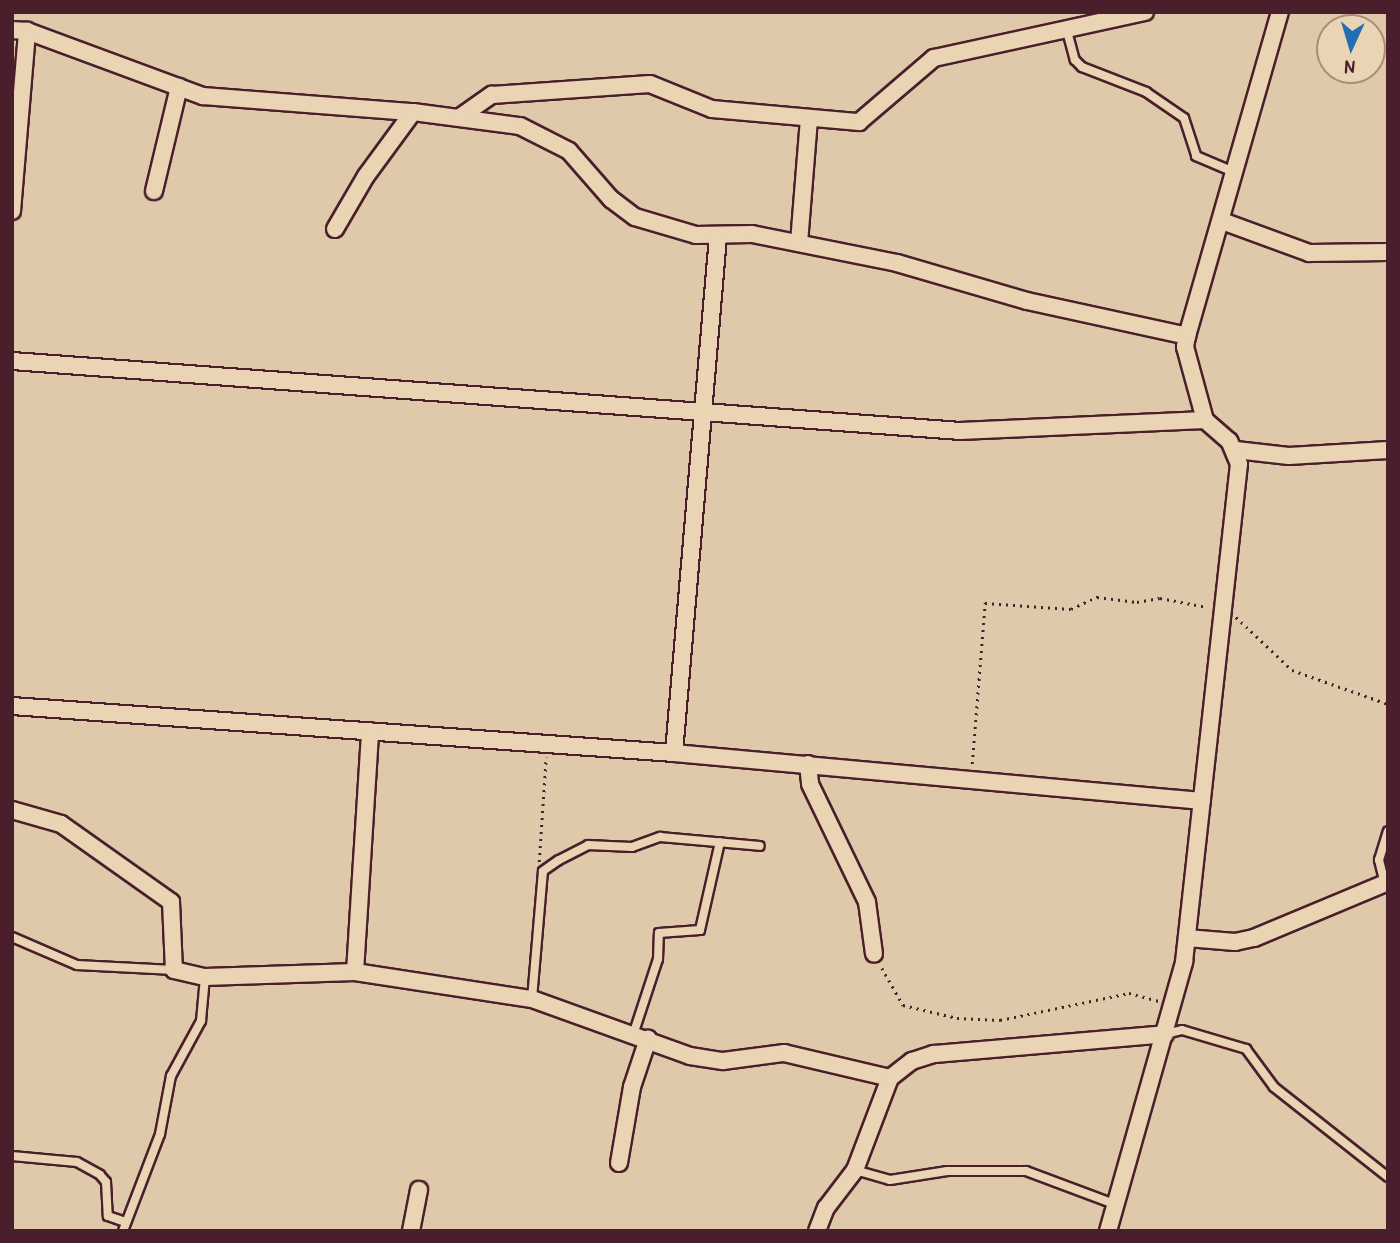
<!DOCTYPE html>
<style>
body{margin:0}
#map{position:relative;width:1400px;height:1243px;overflow:hidden;background:#dfc9ab;font-family:"Patrick Hand",sans-serif}
div>[style]{position:absolute}
.path>*{height:2.5px;margin-top:-1.25px;transform-origin:0;background:repeating-linear-gradient(90deg,#4a1f2b 0 2px,transparent 0 7px)}
.roads{filter:drop-shadow(2px 0 #4a1f2b) drop-shadow(-2px 0 #4a1f2b) drop-shadow(0 2px #4a1f2b) drop-shadow(0 -2px #4a1f2b)}
.service>*{height:8px;margin:-4px;padding:0 4px;transform-origin:4px;border-radius:4px;background:#e9d4b3}
.minor>*{height:16px;margin:-8px;padding:0 8px;transform-origin:8px;border-radius:8px;background:#e9d4b3}
span{translate:-50% -50%;white-space:nowrap;text-align:center;line-height:1.15;-webkit-text-stroke:6px #e9d4b3;paint-order:stroke}
.frame{position:absolute;inset:0;border:14px solid #4a1f2b;pointer-events:none}
.north{position:absolute;left:1316px;top:14px;width:70px;height:70px;box-sizing:border-box;background:#e9d4b3;border:2px solid #a98c7d;border-radius:50%;rotate:184deg;font-size:19px;font-weight:700;line-height:28px;text-align:center;color:#4a1f2b}
.north::after{content:'';display:block;margin:auto;width:24px;height:32px;background:#1f6fb2;clip-path:polygon(50% 0,100% 100%,50% 72%,0 100%)}
</style>
<div id="map">
<div class="path">
<i style="left:1236px;top:617px;width:77px;rotate:43.4deg"></i>
<i style="left:1292px;top:670px;width:102px;rotate:19.5deg"></i>
<i style="left:972px;top:764px;width:162px;rotate:-85.4deg"></i>
<i style="left:985px;top:603px;width:86px;rotate:4deg"></i>
<i style="left:1071px;top:609px;width:29px;rotate:-25deg"></i>
<i style="left:1097px;top:597px;width:40px;rotate:7.1deg"></i>
<i style="left:1137px;top:602px;width:23px;rotate:-10deg"></i>
<i style="left:1160px;top:598px;width:48px;rotate:10.8deg"></i>
<i style="left:539px;top:862px;width:105px;rotate:-86.2deg"></i>
<i style="left:882px;top:968px;width:43px;rotate:60.4deg"></i>
<i style="left:903px;top:1005px;width:56px;rotate:13.5deg"></i>
<i style="left:957px;top:1018px;width:43px;rotate:2.7deg"></i>
<i style="left:1000px;top:1020px;width:132px;rotate:-11.8deg"></i>
<i style="left:1129px;top:993px;width:31px;rotate:15deg"></i>
</div>
<div class="roads">
<div class="service">
<i style="left:1067px;top:31px;width:30px;rotate:75deg"></i>
<i style="left:1075px;top:60px;width:10px;rotate:45deg"></i>
<i style="left:1082px;top:67px;width:69px;rotate:21.3deg"></i>
<i style="left:1146px;top:92px;width:46px;rotate:34.4deg"></i>
<i style="left:1184px;top:118px;width:40px;rotate:72deg"></i>
<i style="left:1196px;top:156px;width:43px;rotate:23deg"></i>
<i style="left:1385px;top:884px;width:25px;rotate:-104deg"></i>
<i style="left:1379px;top:860px;width:30px;rotate:-73deg"></i>
<i style="left:12px;top:937px;width:71px;rotate:23.3deg"></i>
<i style="left:77px;top:965px;width:97px;rotate:3deg"></i>
<i style="left:532px;top:999px;width:128px;rotate:-85.1deg"></i>
<i style="left:543px;top:871px;width:19px;rotate:-35deg"></i>
<i style="left:559px;top:860px;width:33px;rotate:-27deg"></i>
<i style="left:588px;top:845px;width:44px;rotate:2.6deg"></i>
<i style="left:632px;top:847px;width:30px;rotate:-20deg"></i>
<i style="left:660px;top:837px;width:100px;rotate:5.1deg"></i>
<i style="left:634px;top:1032px;width:77px;rotate:-71.8deg"></i>
<i style="left:658px;top:959px;width:26px;rotate:-88deg"></i>
<i style="left:659px;top:933px;width:41px;rotate:-4.2deg"></i>
<i style="left:700px;top:930px;width:90px;rotate:-77.2deg"></i>
<i style="left:1165px;top:1034px;width:17px;rotate:-13deg"></i>
<i style="left:1182px;top:1030px;width:67px;rotate:16.5deg"></i>
<i style="left:1246px;top:1049px;width:47px;rotate:53.6deg"></i>
<i style="left:1274px;top:1087px;width:145px;rotate:38.3deg"></i>
<i style="left:12px;top:1156px;width:65px;rotate:5.3deg"></i>
<i style="left:77px;top:1162px;width:26px;rotate:29deg"></i>
<i style="left:100px;top:1175px;width:9px;rotate:49deg"></i>
<i style="left:106px;top:1182px;width:34px;rotate:87deg"></i>
<i style="left:108px;top:1216px;width:18px;rotate:19deg"></i>
<i style="left:855px;top:1170px;width:36px;rotate:16deg"></i>
<i style="left:890px;top:1180px;width:58px;rotate:-9deg"></i>
<i style="left:947px;top:1171px;width:79px"></i>
<i style="left:1026px;top:1171px;width:97px;rotate:20.5deg"></i>
<i style="left:123px;top:1231px;width:104px;rotate:-69.1deg"></i>
<i style="left:160px;top:1134px;width:59px;rotate:-79.3deg"></i>
<i style="left:171px;top:1076px;width:63px;rotate:-61.4deg"></i>
<i style="left:201px;top:1021px;width:44px;rotate:-84.8deg"></i>
</div>
<div class="minor">
<i style="left:12px;top:30px;width:15px;rotate:4deg"></i>
<i style="left:27px;top:31px;width:188px;rotate:20.3deg"></i>
<i style="left:203px;top:96px;width:211px;rotate:4.4deg"></i>
<i style="left:413px;top:112px;width:108px;rotate:7.5deg"></i>
<i style="left:520px;top:126px;width:55px;rotate:27deg"></i>
<i style="left:569px;top:151px;width:64px;rotate:48.8deg"></i>
<i style="left:611px;top:199px;width:30px;rotate:37deg"></i>
<i style="left:635px;top:217px;width:64px;rotate:16.4deg"></i>
<i style="left:696px;top:235px;width:56px;rotate:-1deg"></i>
<i style="left:752px;top:234px;width:148px;rotate:11.3deg"></i>
<i style="left:897px;top:263px;width:135px;rotate:16.3deg"></i>
<i style="left:1027px;top:301px;width:164px;rotate:12.3deg"></i>
<i style="left:460px;top:117px;width:39px;rotate:-35deg"></i>
<i style="left:492px;top:95px;width:158px;rotate:-4deg"></i>
<i style="left:650px;top:84px;width:67px;rotate:22deg"></i>
<i style="left:712px;top:109px;width:148px;rotate:5.1deg"></i>
<i style="left:859px;top:122px;width:99px;rotate:-40.5deg"></i>
<i style="left:934px;top:58px;width:216px;rotate:-12.3deg"></i>
<i style="left:154px;top:191px;width:107px;rotate:-76.5deg"></i>
<i style="left:12px;top:211px;width:181px;rotate:-85.2deg"></i>
<i style="left:1222px;top:221px;width:93px;rotate:20.2deg"></i>
<i style="left:1309px;top:253px;width:79px;rotate:-0.7deg"></i>
<i style="left:335px;top:229px;width:61px;rotate:-59.7deg"></i>
<i style="left:366px;top:176px;width:79px;rotate:-53.7deg"></i>
<i style="left:799px;top:243px;width:125px;rotate:-85.4deg"></i>
<i style="left:12px;top:361px;width:951px;rotate:4.22deg"></i>
<i style="left:960px;top:431px;width:245px;rotate:-2.6deg"></i>
<i style="left:1236px;top:450px;width:53px;rotate:6.5deg"></i>
<i style="left:1289px;top:456px;width:99px;rotate:-3.5deg"></i>
<i style="left:12px;top:706px;width:664px;rotate:4.06deg"></i>
<i style="left:674px;top:753px;width:530px;rotate:5.19deg"></i>
<i style="left:674px;top:753px;width:518px;rotate:-85.13deg"></i>
<i style="left:808px;top:764px;width:20px;rotate:84deg"></i>
<i style="left:810px;top:784px;width:131px;rotate:64.2deg"></i>
<i style="left:867px;top:902px;width:52px;rotate:82.3deg"></i>
<i style="left:12px;top:810px;width:51px;rotate:15.9deg"></i>
<i style="left:61px;top:824px;width:135px;rotate:35.3deg"></i>
<i style="left:171px;top:902px;width:68px;rotate:87.5deg"></i>
<i style="left:174px;top:970px;width:32px;rotate:13deg"></i>
<i style="left:205px;top:977px;width:150px;rotate:-1.9deg"></i>
<i style="left:355px;top:972px;width:179px;rotate:8.7deg"></i>
<i style="left:532px;top:999px;width:168px;rotate:19.8deg"></i>
<i style="left:690px;top:1056px;width:33px;rotate:9deg"></i>
<i style="left:723px;top:1061px;width:62px;rotate:-7.5deg"></i>
<i style="left:784px;top:1053px;width:109px;rotate:13.3deg"></i>
<i style="left:1187px;top:938px;width:48px;rotate:4.8deg"></i>
<i style="left:1235px;top:942px;width:19px;rotate:-12deg"></i>
<i style="left:1254px;top:938px;width:145px;rotate:-22.7deg"></i>
<i style="left:355px;top:972px;width:241px;rotate:-86.4deg"></i>
<i style="left:619px;top:1163px;width:77px;rotate:-80.3deg"></i>
<i style="left:632px;top:1087px;width:51px;rotate:-71.6deg"></i>
<i style="left:411px;top:1231px;width:42px;rotate:-79deg"></i>
<i style="left:817px;top:1231px;width:25px;rotate:-69deg"></i>
<i style="left:826px;top:1208px;width:48px;rotate:-52.7deg"></i>
<i style="left:855px;top:1170px;width:98px;rotate:-69.2deg"></i>
<i style="left:890px;top:1078px;width:28px;rotate:-38deg"></i>
<i style="left:912px;top:1061px;width:23px;rotate:-18deg"></i>
<i style="left:934px;top:1054px;width:232px;rotate:-4.9deg"></i>
<i style="left:1108px;top:1231px;width:280px;rotate:-74.2deg"></i>
<i style="left:1184px;top:962px;width:501px;rotate:-83.7deg"></i>
<i style="left:1239px;top:464px;width:25px;rotate:-113deg"></i>
<i style="left:1229px;top:441px;width:32px;rotate:-139deg"></i>
<i style="left:1205px;top:420px;width:76px;rotate:-105.3deg"></i>
<i style="left:1185px;top:347px;width:11px;rotate:-80deg"></i>
<i style="left:1187px;top:336px;width:337px;rotate:-74deg"></i>
</div>
</div>
<div class="frame"></div>
<div class="north">N</div>
</div>
